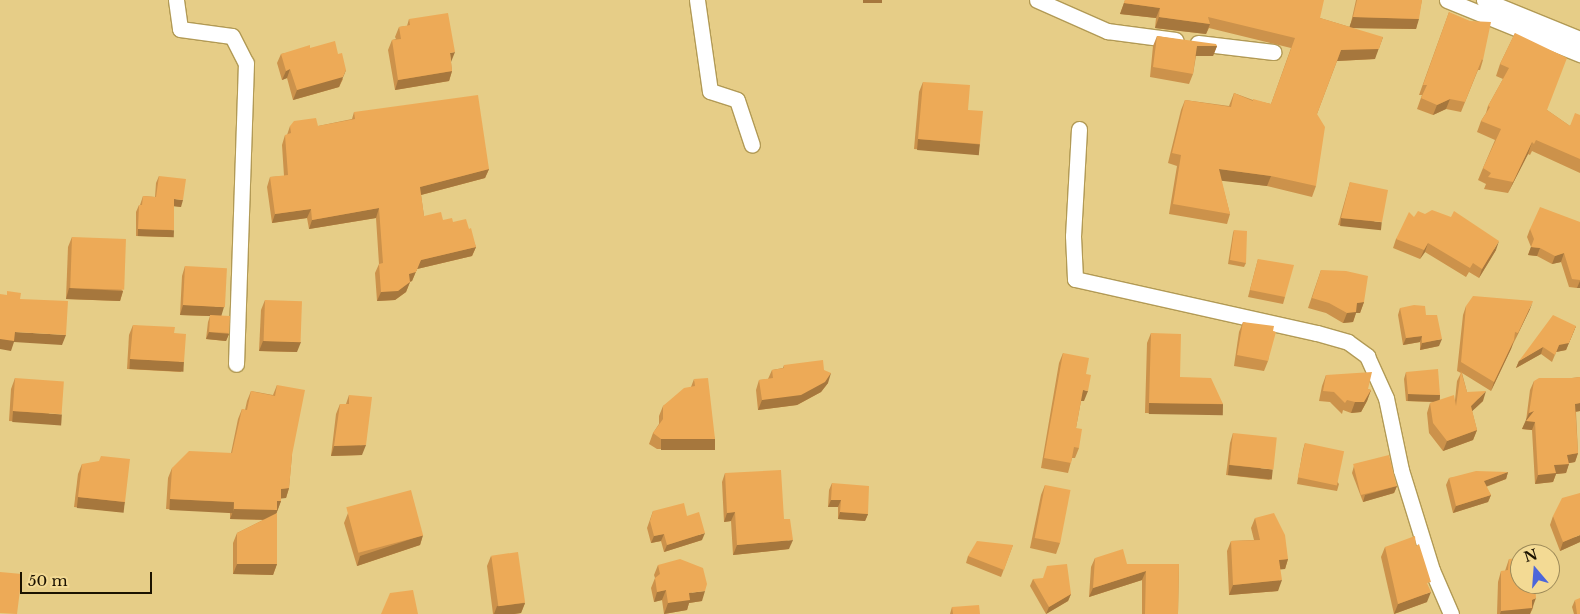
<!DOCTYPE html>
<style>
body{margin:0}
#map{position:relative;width:1580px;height:614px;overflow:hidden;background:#e6cd87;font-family:"Libre Baskerville",serif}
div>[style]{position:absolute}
.roads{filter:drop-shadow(1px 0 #b29a55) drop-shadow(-1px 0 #b29a55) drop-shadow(0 1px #b29a55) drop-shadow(0 -1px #b29a55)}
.street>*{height:15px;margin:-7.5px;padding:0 7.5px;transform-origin:7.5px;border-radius:7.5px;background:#fff}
.wall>*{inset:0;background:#cc924b}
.shaded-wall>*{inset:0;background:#a6773d;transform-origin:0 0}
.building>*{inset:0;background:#edaa57;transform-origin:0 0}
span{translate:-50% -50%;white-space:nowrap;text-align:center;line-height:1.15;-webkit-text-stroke:4px #f3da94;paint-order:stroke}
.north{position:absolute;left:1510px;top:544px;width:50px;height:50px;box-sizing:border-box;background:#f3da94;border:1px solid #9d8a59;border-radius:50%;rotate:342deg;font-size:14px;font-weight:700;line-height:20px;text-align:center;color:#1b1200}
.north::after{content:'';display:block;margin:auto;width:18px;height:22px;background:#4c66da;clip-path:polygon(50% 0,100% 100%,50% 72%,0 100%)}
.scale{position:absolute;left:20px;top:572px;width:132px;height:22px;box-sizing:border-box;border:2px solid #1b1200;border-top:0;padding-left:6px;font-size:15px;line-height:18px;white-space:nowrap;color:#1b1200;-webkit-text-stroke:4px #f3da94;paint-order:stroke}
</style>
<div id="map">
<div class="roads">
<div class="street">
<i style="left:176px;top:0;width:29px;rotate:82deg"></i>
<i style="left:180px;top:29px;width:52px;rotate:7.7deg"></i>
<i style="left:232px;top:36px;width:30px;rotate:63deg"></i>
<i style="left:246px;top:63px;width:301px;rotate:91.9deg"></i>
<i style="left:697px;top:0;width:92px;rotate:81.9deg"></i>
<i style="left:710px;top:91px;width:28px;rotate:18deg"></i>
<i style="left:737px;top:100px;width:47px;rotate:71.6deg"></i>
<i style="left:1037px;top:0;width:77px;rotate:23.9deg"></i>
<i style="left:1107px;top:31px;width:69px;rotate:7.5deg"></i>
<i style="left:1447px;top:0;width:144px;rotate:22.1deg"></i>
<i style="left:1484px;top:0;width:104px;rotate:22.1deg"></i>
<i style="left:1198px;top:43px;width:76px;rotate:6.8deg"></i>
<i style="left:1079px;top:129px;width:107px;rotate:93.2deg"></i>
<i style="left:1073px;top:236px;width:43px;rotate:87.3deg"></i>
<i style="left:1075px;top:279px;width:248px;rotate:12.6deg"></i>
<i style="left:1317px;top:333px;width:32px;rotate:16deg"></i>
<i style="left:1348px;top:342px;width:24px;rotate:36deg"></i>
<i style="left:1367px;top:356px;width:46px;rotate:65.7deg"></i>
<i style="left:1386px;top:398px;width:74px;rotate:78.2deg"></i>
<i style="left:1401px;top:470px;width:105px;rotate:72.8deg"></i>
<i style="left:1432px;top:570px;width:48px;rotate:66.6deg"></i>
</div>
</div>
<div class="wall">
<i style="clip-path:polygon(1125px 0,1320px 18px,1350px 27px,1356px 0,1422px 0,1416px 29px,1351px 28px,1375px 59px,1337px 61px,1317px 114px,1316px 186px,1312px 197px,1267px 186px,1221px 180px,1230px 214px,1227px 224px,1169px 214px,1177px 166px,1168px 163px,1181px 110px,1185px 100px,1229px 106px,1234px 93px,1253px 100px,1271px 104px,1291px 48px,1209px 28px,1206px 34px,1155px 28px,1156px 18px,1120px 14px)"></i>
<i style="clip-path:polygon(1449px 12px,1483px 60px,1480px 70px,1478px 70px,1461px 112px,1446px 109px,1433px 115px,1417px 109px,1422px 95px,1419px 95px)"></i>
<i style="clip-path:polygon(409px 19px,451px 62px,452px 71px,449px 81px,395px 90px,388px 50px,392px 40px,396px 39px,395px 37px,399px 27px,407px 26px)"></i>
<i style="clip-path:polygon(1515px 33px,1547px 110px,1570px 126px,1580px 115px,1580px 173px,1532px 151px,1530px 155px,1528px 154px,1508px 193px,1484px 189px,1486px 184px,1478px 180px,1483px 168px,1495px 140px,1477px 132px,1481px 121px,1486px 113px,1488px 106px,1503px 79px,1496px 76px,1500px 64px)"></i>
<i style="clip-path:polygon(1157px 36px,1217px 46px,1213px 56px,1196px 56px,1193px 74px,1189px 84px,1150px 77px,1153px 46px)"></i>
<i style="clip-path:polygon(310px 48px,343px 79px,339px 87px,293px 100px,287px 78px,282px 80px,277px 63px,281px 54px)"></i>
<i style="clip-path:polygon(923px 82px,968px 110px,980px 144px,977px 154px,914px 149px,919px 92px)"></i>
<i style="clip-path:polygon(354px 112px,489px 169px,485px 178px,421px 195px,424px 216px,453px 222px,469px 229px,476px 247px,472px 256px,417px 269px,412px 281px,410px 282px,406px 292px,395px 300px,377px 301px,375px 273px,379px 264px,376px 218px,309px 229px,307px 218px,272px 223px,267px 187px,270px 177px,284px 176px,282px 145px,285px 135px,287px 135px,290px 126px,318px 126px,352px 119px)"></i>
<i style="clip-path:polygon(159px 176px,181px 207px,174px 206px,171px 237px,136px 236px,136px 212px,139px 205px,140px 205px,143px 196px,155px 197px,156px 183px)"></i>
<i style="clip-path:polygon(1350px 182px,1379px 229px,1338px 225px)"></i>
<i style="clip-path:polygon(1414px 217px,1496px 250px,1479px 278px,1469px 272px,1466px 277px,1425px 252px,1420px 259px,1393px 248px,1396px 239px)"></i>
<i style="clip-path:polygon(1580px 222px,1580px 288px,1577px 288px,1569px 287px,1561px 262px,1552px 264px,1537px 256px,1528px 255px,1531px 247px,1527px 237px,1530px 229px)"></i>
<i style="clip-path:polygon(1234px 230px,1246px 263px,1244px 267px,1228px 264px,1233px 233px)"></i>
<i style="clip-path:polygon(72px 237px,123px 291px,120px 301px,66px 299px,68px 247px)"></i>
<i style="clip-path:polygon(1258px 259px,1285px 297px,1283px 304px,1248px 297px)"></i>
<i style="clip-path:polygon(185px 266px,221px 315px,229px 334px,226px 341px,206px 339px,208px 322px,210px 316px,180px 315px,182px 276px)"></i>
<i style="clip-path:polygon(1321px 270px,1364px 302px,1360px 313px,1356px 313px,1353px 322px,1343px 323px,1326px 313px,1308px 308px)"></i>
<i style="clip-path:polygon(265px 300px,297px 352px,259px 351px,261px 310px)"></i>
<i style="clip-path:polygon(1466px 306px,1530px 309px,1514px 342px,1511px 349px,1491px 391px,1462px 373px,1467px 392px,1483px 401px,1472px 411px,1477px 430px,1473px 440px,1443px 451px,1429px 433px,1427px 413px,1430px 403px,1434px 402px,1406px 401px,1404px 379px,1406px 372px,1440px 395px,1438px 401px,1455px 400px,1457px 381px,1461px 373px,1457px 371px,1463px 315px)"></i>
<i style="clip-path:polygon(1400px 308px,1426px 315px,1439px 346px,1420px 350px,1420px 342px,1403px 345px,1398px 315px)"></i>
<i style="clip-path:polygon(1243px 322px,1273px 331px,1268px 361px,1264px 371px,1234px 366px,1239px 332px)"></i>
<i style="clip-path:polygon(133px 325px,174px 333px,181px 372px,127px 369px,129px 335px)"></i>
<i style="clip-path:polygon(1576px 326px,1566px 350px,1556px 352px,1552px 362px,1541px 354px,1516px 368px,1519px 361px)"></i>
<i style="clip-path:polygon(1151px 333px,1180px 377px,1223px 404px,1219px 414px,1145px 413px,1147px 343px)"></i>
<i style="clip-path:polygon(1063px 353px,1086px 374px,1084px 401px,1081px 401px,1076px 428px,1079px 448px,1075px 458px,1072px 458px,1068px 473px,1041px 468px,1059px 363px)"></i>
<i style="clip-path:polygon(784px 365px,824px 370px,828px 383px,821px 392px,797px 405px,758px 410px,756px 390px,759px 380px,768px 379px,772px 370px,783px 368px)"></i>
<i style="clip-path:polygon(1326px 375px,1371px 390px,1367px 401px,1361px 412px,1351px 413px,1343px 410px,1342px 414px,1330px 402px,1319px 401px,1322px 386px)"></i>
<i style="clip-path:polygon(1580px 377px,1580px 411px,1576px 412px,1578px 453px,1575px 462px,1569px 463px,1566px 473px,1556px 474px,1553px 482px,1535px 484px,1532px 430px,1522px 429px,1526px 421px,1530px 390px,1534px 381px,1572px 378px)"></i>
<i style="clip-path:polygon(15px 378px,59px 424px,9px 421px,11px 389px)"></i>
<i style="clip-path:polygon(694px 379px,715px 439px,711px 449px,657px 449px,649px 444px,653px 433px,659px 424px,659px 416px,663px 406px,691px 387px)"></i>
<i style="clip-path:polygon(277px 385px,292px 455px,289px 488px,286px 498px,281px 498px,281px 501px,276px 514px,277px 564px,273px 575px,233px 574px,233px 543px,237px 533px,263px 520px,230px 519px,230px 512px,166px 509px,168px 478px,172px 468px,231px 453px,238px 419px,242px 409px,245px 410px,247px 401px,251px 391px,273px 395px)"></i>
<i style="clip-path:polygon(349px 395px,362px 455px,331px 456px,336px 414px,340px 404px,346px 404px)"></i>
<i style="clip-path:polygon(1233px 433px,1270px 480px,1226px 475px,1230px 443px)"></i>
<i style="clip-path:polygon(1305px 443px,1339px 484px,1337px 491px,1297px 484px,1303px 450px)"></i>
<i style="clip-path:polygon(82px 464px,125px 502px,122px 512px,74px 507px,78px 474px)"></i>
<i style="clip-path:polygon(1354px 466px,1397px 486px,1394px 493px,1363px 502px,1352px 473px)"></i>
<i style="clip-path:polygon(1508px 472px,1506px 479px,1486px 487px,1491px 495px,1488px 502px,1453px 513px,1446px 485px,1449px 478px)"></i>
<i style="clip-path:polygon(725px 473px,784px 519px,789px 549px,733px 555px,731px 521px,724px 522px,722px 482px)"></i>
<i style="clip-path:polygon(832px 483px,868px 514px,865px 521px,838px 519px,838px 507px,828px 507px,829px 490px)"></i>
<i style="clip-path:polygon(1045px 485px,1060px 543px,1056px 554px,1030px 548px,1041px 495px)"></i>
<i style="clip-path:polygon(653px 511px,687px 516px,702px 540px,664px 552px,661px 541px,651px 543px,647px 528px)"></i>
<i style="clip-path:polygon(348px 513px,423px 535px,420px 545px,357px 566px,344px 523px)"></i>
<i style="clip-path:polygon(1553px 516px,1580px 542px,1560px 551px,1550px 525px)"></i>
<i style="clip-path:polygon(1255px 518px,1288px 559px,1285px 569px,1280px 569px,1278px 591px,1229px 595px,1227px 551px,1231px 541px,1254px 540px,1251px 528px)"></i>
<i style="clip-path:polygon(1013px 545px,1001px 577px,966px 563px,968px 556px)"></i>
<i style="clip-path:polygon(1416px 546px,1427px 602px,1394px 614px,1381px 557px,1385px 547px)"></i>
<i style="clip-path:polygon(491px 556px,525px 603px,521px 613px,514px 614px,493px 614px,487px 566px)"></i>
<i style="clip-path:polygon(1095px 558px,1127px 564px,1179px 564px,1178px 614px,1142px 614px,1142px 580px,1089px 597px,1091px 567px)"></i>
<i style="clip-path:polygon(1509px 559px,1535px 587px,1533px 608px,1530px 614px,1497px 614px,1498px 582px,1501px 571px,1505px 571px)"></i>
<i style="clip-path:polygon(658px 565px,702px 601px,689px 603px,687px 610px,664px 614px,662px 600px,654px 602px,651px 588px,655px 578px,654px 575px)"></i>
<i style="clip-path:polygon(1033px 579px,1071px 594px,1068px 601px,1046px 614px,1030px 586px)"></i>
<i style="clip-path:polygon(1575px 600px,1580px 614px,1574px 614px,1572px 607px)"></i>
<i style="clip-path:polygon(952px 607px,980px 614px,950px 614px)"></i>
</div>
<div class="shaded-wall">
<i style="left:863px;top:0;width:19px;height:3px"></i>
<i style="clip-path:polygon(1124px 3px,1160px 8px,1156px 18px,1120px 14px)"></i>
<i style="clip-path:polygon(1159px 17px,1210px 24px,1206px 34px,1155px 28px)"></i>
<i style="clip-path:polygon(1353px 17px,1419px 19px,1416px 29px,1349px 28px)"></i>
<i style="clip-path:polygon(1383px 37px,1375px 59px,1337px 61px,1341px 50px)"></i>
<i style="clip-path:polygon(1197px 46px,1217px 46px,1213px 56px,1193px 56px)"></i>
<i style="clip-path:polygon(455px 52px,451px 62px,450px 53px)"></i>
<i style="clip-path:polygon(290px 69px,287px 78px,282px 80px,286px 71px)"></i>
<i style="clip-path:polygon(346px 70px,339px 87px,293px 100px,297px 90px)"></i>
<i style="clip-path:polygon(452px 71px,449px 81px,395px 90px,398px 80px)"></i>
<i style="clip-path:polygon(1450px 99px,1446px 109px,1433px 115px,1437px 105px)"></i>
<i style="left:918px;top:139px;width:62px;height:11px;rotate:5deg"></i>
<i style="clip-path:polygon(1532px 142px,1528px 154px,1508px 193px,1513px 182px)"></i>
<i style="clip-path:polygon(489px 169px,485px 178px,417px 196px,420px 187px)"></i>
<i style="clip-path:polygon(1219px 169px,1271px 176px,1267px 186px,1215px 180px)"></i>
<i style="clip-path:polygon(174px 199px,183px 200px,181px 207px,172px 206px)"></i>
<i style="clip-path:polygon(379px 208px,376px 218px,309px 229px,312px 220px)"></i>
<i style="clip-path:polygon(311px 209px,307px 218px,272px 223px,275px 214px)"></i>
<i style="left:1341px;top:218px;width:41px;height:8px;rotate:6deg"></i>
<i style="left:138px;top:229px;width:36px;height:7px;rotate:2deg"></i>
<i style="clip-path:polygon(1499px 241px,1496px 250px,1479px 278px,1482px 269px)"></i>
<i style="clip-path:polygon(1428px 243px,1425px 252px,1420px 259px,1424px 250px)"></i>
<i style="clip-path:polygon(476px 247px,472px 256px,417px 269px,412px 281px,406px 283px,409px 274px,421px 260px)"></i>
<i style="clip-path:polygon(1531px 247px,1540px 248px,1537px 256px,1528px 255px)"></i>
<i style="clip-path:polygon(1564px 253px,1561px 262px,1552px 264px,1555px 256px)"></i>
<i style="clip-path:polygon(1580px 281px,1580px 288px,1577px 288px)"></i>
<i style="clip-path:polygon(410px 282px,406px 292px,395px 300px,377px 301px,381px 292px)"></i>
<i style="clip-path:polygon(69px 288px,123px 291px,120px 301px,66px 299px)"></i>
<i style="clip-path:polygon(1533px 301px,1530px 309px,1514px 342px,1518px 333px)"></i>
<i style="clip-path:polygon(1364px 302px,1360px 313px,1356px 313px,1353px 322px,1343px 323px,1347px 313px,1357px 303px)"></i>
<i style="clip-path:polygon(183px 305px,224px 307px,221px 317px,210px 315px,210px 316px,180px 315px)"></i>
<i style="clip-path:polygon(1576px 326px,1566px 350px,1556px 352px,1552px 362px,1559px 345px)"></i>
<i style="clip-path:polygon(15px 332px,66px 335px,62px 345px,14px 342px,11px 351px,0 349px,0 339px)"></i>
<i style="clip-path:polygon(209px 332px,229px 334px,226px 341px,206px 339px)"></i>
<i style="clip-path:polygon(1422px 336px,1420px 342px,1403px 345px,1406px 338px)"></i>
<i style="clip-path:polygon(1442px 339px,1439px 346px,1420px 350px,1422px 343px)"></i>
<i style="clip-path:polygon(1514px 340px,1511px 349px,1491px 391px,1494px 382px)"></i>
<i style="clip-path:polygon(263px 341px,301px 342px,297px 352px,259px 351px)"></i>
<i style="clip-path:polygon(1543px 347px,1541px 354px,1516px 368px,1519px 361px)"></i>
<i style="left:130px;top:359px;width:54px;height:10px;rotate:3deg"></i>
<i style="clip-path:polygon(831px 373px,828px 383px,821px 392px,797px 405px,758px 410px,762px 400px)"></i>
<i style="clip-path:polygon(1083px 390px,1088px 391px,1084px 401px,1079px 401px)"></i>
<i style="clip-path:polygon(1371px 390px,1367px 401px,1361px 412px,1351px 413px,1355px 402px)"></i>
<i style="clip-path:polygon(1486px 391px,1483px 401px,1467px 416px,1471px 406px)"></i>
<i style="left:1408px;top:394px;width:32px;height:7px;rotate:2deg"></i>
<i style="left:1149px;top:403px;width:74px;height:11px;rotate:1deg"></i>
<i style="clip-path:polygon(1580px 403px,1580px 411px,1572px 412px,1575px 404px)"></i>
<i style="left:13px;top:411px;width:49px;height:11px;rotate:4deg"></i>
<i style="clip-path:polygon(1534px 411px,1535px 422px,1532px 430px,1522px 429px,1529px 413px)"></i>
<i style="clip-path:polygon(1477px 430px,1473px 440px,1443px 451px,1447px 441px)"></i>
<i style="left:661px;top:439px;width:54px;height:11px"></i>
<i style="clip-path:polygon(366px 445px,362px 455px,331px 456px,334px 446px)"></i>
<i style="clip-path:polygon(1578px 453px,1575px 462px,1564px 464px,1567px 455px)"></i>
<i style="clip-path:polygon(1569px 464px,1566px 473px,1556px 474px,1553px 482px,1535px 484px,1538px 475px,1554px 465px)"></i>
<i style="left:1229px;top:465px;width:44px;height:10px;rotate:6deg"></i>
<i style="clip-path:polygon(1508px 472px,1506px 479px,1482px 488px,1484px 481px)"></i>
<i style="clip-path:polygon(1397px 486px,1394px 493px,1363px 502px,1365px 495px)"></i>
<i style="clip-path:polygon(289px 488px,286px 498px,277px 499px,281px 489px)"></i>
<i style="clip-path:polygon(1491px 495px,1488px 502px,1453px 513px,1456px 506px)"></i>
<i style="left:78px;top:497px;width:47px;height:11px;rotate:6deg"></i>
<i style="left:170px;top:499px;width:64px;height:11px;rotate:3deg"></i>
<i style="clip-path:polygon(831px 500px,841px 500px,838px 507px,828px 507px)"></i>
<i style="clip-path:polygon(277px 501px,281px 501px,274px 520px,230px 519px,234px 509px)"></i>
<i style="clip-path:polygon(735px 512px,731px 521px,724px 522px,727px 513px)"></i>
<i style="clip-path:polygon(840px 512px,868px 514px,865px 521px,838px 519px)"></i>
<i style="clip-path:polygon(705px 533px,702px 540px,664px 552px,667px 545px)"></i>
<i style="clip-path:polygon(664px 534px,661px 541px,651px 543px,654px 536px)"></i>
<i style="clip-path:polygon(423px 535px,420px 545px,357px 566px,360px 556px)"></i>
<i style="clip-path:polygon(1580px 535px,1580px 542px,1560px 551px,1563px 542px)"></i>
<i style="clip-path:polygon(793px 540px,789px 549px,733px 555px,737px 545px)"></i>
<i style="clip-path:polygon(1288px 559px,1285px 569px,1275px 570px,1279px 560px)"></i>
<i style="clip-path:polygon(237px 564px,277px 564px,273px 575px,233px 574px)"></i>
<i style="clip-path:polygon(1146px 571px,1142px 580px,1089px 597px,1093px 588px)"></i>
<i style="clip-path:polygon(1282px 580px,1278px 591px,1229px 595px,1233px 585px)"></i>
<i style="clip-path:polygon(666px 590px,662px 600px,654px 602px,657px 592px)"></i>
<i style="clip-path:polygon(705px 591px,702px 601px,689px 603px,687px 610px,664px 614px,668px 603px,689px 593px)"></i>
<i style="clip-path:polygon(1431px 592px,1427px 602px,1394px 614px,1398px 604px)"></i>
<i style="clip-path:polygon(1071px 594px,1068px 601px,1046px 614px,1049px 607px)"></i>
<i style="clip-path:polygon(1536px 598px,1530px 614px,1500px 614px,1501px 611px)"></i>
<i style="clip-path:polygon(525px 603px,521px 613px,514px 614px,494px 614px,497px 606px)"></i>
</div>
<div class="building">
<i style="clip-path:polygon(1125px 0,1324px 0,1320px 18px,1383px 37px,1379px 49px,1341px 50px,1317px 114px,1325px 127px,1316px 186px,1271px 176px,1219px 169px,1230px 214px,1173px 204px,1181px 155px,1172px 153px,1185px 100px,1231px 107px,1234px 93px,1253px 101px,1253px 99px,1271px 104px,1295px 38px,1208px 17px,1210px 24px,1159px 17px,1160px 8px,1124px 3px)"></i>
<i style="clip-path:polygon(1357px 0,1422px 0,1419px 19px,1353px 17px)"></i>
<i style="clip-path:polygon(1449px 12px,1470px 21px,1491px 22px,1483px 60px,1482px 59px,1465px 102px,1450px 99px,1437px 105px,1421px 98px,1427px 85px,1423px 85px)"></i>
<i style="clip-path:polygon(448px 13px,455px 52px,450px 53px,452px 71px,398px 80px,392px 40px,401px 39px,399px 27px,410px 25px,409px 19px)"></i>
<i style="clip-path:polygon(1515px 33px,1567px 58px,1547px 110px,1570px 126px,1575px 113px,1580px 115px,1580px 159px,1536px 140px,1534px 144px,1532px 142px,1513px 182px,1488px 177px,1491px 173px,1483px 168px,1501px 129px,1481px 121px,1490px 107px,1488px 106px,1509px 68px,1500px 64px)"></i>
<i style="clip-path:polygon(1157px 36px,1216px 44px,1217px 46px,1197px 46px,1193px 74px,1153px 67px)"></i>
<i style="clip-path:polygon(335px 41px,338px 54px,342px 53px,346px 70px,343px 77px,297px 90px,290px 69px,286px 71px,281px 54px,310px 45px,310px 48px)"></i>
<i style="clip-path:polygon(923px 82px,970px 85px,968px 110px,983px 111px,980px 144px,918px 139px)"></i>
<i style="clip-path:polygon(478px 95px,489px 169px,420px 187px,424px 216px,441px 212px,443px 220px,452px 218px,453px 222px,466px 219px,469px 229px,471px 228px,476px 247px,421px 260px,416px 272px,409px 274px,410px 282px,398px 291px,381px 292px,379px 264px,383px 263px,379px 208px,312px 220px,311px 209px,275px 214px,270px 177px,288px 175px,285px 135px,291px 133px,290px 126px,294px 121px,316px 118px,318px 126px,355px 119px,354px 112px)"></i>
<i style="clip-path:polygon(159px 176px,186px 179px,183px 200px,174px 199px,174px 230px,138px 229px,139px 205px,142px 205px,143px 196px,156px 197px)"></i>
<i style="clip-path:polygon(1350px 182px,1388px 190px,1382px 222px,1341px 218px)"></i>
<i style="clip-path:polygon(1540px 207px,1580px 222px,1580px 280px,1572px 279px,1564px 253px,1555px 256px,1540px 248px,1531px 247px,1534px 239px,1530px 229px)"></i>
<i style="clip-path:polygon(1432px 210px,1451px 217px,1454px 211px,1499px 241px,1482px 269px,1473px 263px,1470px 268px,1428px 243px,1424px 250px,1396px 239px,1409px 212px,1414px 217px,1418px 211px,1425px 214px)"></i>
<i style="clip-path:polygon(1234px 230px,1247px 231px,1246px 263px,1230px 260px)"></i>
<i style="left:72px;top:237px;width:54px;height:51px;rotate:2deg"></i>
<i style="clip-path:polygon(1258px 259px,1294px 265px,1285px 297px,1250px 290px)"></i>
<i style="left:185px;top:266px;width:42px;height:39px;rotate:3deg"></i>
<i style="clip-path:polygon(1321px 270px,1346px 271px,1368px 276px,1364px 302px,1357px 303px,1356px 312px,1347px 313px,1329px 303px,1312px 298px)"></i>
<i style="clip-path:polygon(7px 291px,21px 293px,20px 299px,68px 301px,66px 335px,15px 332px,14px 341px,0 339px,0 294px,7px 295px)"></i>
<i style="clip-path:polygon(1473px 296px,1533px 301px,1518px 333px,1515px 332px,1514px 340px,1494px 382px,1461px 362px,1466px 306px)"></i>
<i style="left:265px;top:300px;width:37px;height:41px;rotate:2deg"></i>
<i style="clip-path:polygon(1414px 305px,1425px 306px,1426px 315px,1437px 315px,1442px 339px,1422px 343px,1422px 336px,1406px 338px,1400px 308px)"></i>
<i style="left:210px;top:315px;width:20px;height:17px;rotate:3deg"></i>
<i style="clip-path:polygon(1553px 315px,1576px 326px,1569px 343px,1559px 345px,1555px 355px,1543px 347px,1519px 361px)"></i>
<i style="clip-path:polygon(1243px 322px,1274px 326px,1273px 331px,1276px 332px,1268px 361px,1237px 355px)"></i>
<i style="clip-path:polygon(133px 325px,175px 327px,174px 333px,186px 334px,184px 362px,130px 359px)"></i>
<i style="clip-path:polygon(1151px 333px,1181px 334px,1180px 377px,1211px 378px,1223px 404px,1149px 403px)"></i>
<i style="clip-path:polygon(1063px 353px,1089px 358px,1086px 374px,1091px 375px,1088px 391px,1083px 390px,1076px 428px,1082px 429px,1079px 448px,1074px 447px,1071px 463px,1044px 458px)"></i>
<i style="clip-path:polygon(823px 360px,824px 370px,831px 373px,825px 382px,801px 395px,762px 400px,759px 380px,773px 378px,772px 370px,784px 368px,784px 365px)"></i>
<i style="clip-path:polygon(1438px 369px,1440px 395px,1408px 394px,1406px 372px)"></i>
<i style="clip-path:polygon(1461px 371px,1467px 392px,1486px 391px,1471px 406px,1477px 430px,1447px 441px,1433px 423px,1430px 403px,1454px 395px,1456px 406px)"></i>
<i style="clip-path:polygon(1372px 372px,1368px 389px,1371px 390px,1364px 402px,1355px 402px,1347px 400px,1345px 403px,1334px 392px,1323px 391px,1326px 375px)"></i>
<i style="clip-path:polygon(1580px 377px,1580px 403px,1575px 404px,1578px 453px,1567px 455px,1569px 464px,1554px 465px,1556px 473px,1538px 475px,1535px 422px,1526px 421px,1534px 411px,1529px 413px,1534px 381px,1539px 378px,1572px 378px)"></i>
<i style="left:15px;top:378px;width:49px;height:33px;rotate:4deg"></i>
<i style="clip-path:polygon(708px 378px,715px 439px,661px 439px,653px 433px,663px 419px,663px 406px,684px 388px,695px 386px,694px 379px)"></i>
<i style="clip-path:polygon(277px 385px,305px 390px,292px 455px,289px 488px,281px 489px,281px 501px,277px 501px,277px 510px,234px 509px,234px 502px,170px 499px,172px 468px,189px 451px,232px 453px,242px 409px,247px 410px,251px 391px,275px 396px)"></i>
<i style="clip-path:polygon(349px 395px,372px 397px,366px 445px,334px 446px,340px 404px,349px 404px)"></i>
<i style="left:1233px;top:433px;width:44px;height:32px;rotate:6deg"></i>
<i style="left:1305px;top:443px;width:40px;height:35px;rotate:12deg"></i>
<i style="left:1389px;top:455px;width:32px;height:37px;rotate:76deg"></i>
<i style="clip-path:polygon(101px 456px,130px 459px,125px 502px,78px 497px,82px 464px,99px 461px)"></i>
<i style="clip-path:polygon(781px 470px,784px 519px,790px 519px,793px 540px,737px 545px,735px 512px,727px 513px,725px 473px)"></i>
<i style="clip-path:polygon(1476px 471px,1508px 472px,1484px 481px,1491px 495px,1456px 506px,1449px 478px)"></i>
<i style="clip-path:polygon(832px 483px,869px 486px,868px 514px,840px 512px,841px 500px,831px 500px)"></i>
<i style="left:1045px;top:485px;width:26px;height:54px;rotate:11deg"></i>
<i style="left:411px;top:490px;width:47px;height:67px;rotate:75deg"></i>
<i style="clip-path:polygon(1580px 493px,1580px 535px,1563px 542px,1553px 516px,1562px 498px)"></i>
<i style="clip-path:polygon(684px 503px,687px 516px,699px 512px,705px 533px,667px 545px,664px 534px,654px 536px,650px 521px,653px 511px)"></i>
<i style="clip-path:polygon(277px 513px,277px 564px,237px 564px,237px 533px)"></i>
<i style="clip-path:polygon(1274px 513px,1285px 535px,1288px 559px,1279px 560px,1282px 580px,1233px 585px,1231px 541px,1260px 540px,1255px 518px)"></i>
<i style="clip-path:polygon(1415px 536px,1416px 546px,1419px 544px,1431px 582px,1427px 583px,1431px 592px,1398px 604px,1385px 547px)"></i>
<i style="clip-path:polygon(977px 541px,1013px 545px,1004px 570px,968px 556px)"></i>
<i style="clip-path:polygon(1123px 549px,1127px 564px,1179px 564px,1178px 614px,1145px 614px,1146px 571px,1093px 588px,1095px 558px)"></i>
<i style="left:518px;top:552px;width:51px;height:27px;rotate:82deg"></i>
<i style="clip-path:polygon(1520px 558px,1520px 584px,1535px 584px,1536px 598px,1532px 600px,1532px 608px,1501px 611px,1501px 571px,1508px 570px,1509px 559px)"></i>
<i style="clip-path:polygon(680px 559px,703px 568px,707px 584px,705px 591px,689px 593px,690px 600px,668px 603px,666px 590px,657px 592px,655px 578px,660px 574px,658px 565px)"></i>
<i style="clip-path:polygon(1067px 564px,1071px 594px,1049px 607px,1033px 579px,1043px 578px,1047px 566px)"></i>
<i style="clip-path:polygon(0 572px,22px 574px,17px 614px,0 613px)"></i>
<i style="clip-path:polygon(413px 590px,418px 614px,381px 614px,390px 593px)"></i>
<i style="clip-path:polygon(1580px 598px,1580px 614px,1577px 614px,1575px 600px)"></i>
<i style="clip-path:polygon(979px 605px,980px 614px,953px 614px,952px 607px)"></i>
</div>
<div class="north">N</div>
<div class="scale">50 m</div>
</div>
